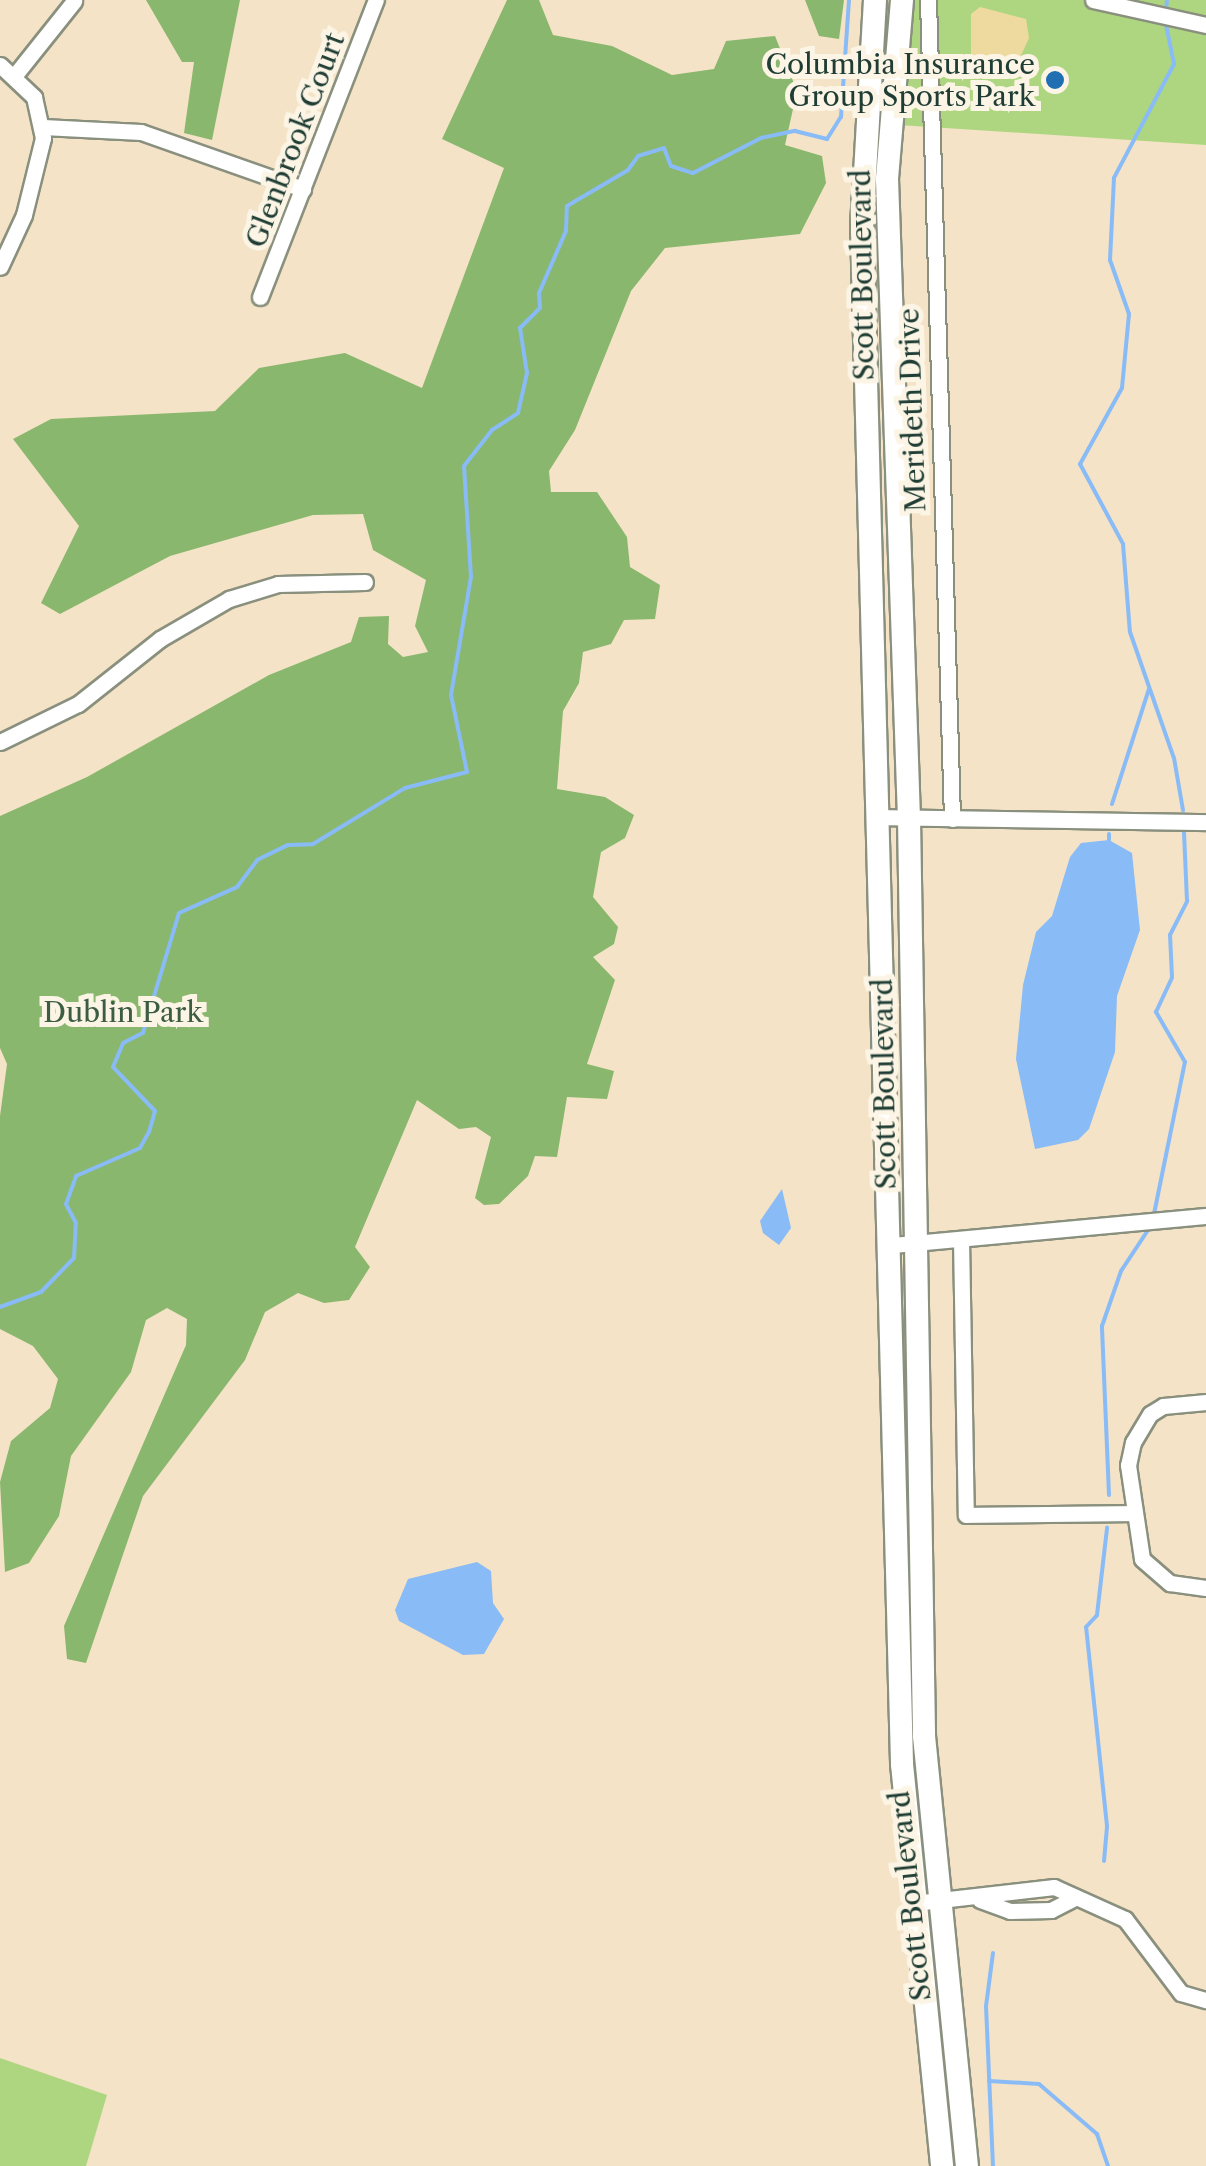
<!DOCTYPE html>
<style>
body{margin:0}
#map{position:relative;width:1206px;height:2166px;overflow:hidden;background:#f4e3c7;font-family:"Libre Caslon Text",serif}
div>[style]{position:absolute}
.green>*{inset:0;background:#aed680}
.forest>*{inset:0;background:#8ab76e}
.sand>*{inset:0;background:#eeda9e}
.water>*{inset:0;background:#89bbf6}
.stream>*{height:4px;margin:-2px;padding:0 2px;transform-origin:2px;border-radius:2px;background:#89bbf6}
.roads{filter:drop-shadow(2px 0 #8a907e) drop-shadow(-2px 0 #8a907e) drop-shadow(0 2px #8a907e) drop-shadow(0 -2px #8a907e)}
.street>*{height:15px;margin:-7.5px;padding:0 7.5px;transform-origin:7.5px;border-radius:7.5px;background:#fff}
.secondary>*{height:22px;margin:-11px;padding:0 11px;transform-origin:11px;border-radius:11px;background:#fff}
.dots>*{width:28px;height:28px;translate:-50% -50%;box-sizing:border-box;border:5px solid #fcf5e5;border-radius:50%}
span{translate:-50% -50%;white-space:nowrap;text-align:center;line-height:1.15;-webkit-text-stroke:10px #fcf5e5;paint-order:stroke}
.poi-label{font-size:28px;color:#1f3d34}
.right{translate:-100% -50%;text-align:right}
.street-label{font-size:28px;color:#1f3d34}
.park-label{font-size:28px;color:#3c5c43}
</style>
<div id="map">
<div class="green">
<i style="clip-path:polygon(913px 0,1206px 0,1206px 145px,899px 125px)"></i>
<i style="clip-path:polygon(0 2058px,107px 2095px,86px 2166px,0 2166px)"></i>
</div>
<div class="forest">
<i style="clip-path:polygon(146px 0,240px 0,212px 140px,184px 133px,194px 62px,182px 62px)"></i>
<i style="clip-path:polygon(507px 0,539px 0,553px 35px,612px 46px,672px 75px,714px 69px,726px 41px,775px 36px,797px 91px,785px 145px,822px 156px,826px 183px,800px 234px,665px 248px,631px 291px,575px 430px,549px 471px,551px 492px,597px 492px,627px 537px,630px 567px,660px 585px,655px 619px,624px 620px,611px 644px,583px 652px,579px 683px,563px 711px,557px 789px,605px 797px,634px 815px,625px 838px,601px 852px,593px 897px,618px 927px,614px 944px,593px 957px,615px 980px,587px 1064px,614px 1071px,607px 1099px,567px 1097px,557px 1157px,535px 1156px,528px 1176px,499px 1204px,484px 1205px,475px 1198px,491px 1137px,476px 1127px,459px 1129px,417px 1100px,355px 1247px,370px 1267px,349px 1300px,324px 1303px,298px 1293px,265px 1312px,245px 1360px,143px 1496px,86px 1663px,67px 1659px,64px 1626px,186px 1345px,187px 1319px,167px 1308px,146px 1320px,131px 1372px,71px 1456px,59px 1516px,29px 1563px,5px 1572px,0 1482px,11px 1441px,50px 1408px,58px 1379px,33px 1346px,0 1329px,0 1116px,7px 1064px,0 1048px,0 816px,87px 777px,269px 675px,351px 642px,359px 617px,389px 616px,388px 644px,403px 657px,428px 652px,415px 626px,426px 580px,373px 550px,363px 514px,313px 515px,170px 556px,60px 614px,41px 603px,79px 526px,13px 439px,51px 419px,215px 411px,259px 368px,345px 353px,422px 388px,504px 168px,442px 139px)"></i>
<i style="clip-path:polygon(805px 0,844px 0,839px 39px,819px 36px)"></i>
</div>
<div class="sand">
<i style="clip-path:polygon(980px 7px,1026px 19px,1029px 38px,1018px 62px,990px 69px,971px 58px,971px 14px)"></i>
</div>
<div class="water">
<i style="clip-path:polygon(1109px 840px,1132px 853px,1140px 930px,1117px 996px,1115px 1052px,1089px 1129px,1078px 1140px,1035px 1149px,1016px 1059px,1023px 985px,1036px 932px,1052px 916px,1070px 857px,1081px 843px)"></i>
<i style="clip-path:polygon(782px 1189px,791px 1228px,779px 1245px,763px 1233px,760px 1221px)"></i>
<i style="clip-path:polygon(477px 1562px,491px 1571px,493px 1603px,504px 1619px,484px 1654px,463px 1655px,399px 1621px,395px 1610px,408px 1579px)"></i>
</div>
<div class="stream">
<i style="left:1166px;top:11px;width:11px;rotate:-85deg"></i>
<i style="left:1165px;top:20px;width:45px;rotate:78.4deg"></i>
<i style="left:1174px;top:64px;width:129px;rotate:117.8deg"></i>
<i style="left:1114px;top:178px;width:82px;rotate:92.8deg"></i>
<i style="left:1110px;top:260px;width:57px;rotate:70.6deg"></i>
<i style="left:1129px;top:314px;width:74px;rotate:95.4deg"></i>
<i style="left:1122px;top:388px;width:87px;rotate:118.9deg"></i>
<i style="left:1080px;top:464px;width:91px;rotate:61.7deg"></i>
<i style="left:1123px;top:544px;width:88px;rotate:85.5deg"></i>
<i style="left:1130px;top:632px;width:133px;rotate:70.8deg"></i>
<i style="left:1174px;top:758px;width:53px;rotate:80.2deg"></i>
<i style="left:1112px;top:804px;width:121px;rotate:-72.2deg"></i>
<i style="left:1109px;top:834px;width:6px;rotate:90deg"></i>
<i style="left:1154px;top:1214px;width:155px;rotate:-78.5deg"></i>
<i style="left:1185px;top:1062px;width:58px;rotate:-120.1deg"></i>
<i style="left:1156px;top:1012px;width:38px;rotate:-65deg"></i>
<i style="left:1172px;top:977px;width:42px;rotate:-92.7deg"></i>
<i style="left:1170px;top:935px;width:38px;rotate:-63deg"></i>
<i style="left:1187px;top:901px;width:69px;rotate:-92.5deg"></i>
<i style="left:0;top:1307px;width:44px;rotate:-20.1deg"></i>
<i style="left:41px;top:1292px;width:47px;rotate:-45.9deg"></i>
<i style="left:74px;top:1258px;width:35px;rotate:-87deg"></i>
<i style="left:76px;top:1223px;width:21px;rotate:-118deg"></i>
<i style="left:66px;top:1204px;width:30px;rotate:-70deg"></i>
<i style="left:76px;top:1176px;width:70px;rotate:-23.6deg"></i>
<i style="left:140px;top:1148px;width:18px;rotate:-61deg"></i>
<i style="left:149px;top:1132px;width:22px;rotate:-74deg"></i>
<i style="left:155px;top:1111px;width:61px;rotate:-133.7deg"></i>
<i style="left:113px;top:1067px;width:26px;rotate:-67deg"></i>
<i style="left:123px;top:1043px;width:22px;rotate:-27deg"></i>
<i style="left:143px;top:1033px;width:125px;rotate:-73.3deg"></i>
<i style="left:179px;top:913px;width:64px;rotate:-24.1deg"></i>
<i style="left:237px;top:887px;width:34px;rotate:-53deg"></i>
<i style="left:257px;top:860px;width:34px;rotate:-26deg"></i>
<i style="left:288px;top:845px;width:25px;rotate:-2deg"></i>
<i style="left:313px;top:844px;width:108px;rotate:-31.3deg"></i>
<i style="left:405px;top:788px;width:64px;rotate:-14.5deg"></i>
<i style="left:467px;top:772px;width:79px;rotate:-101.7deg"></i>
<i style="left:451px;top:695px;width:120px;rotate:-80.4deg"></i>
<i style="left:471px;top:577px;width:111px;rotate:-93.6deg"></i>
<i style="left:464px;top:466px;width:46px;rotate:-52.1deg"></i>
<i style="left:492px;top:430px;width:31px;rotate:-33deg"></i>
<i style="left:518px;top:413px;width:41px;rotate:-77.3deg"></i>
<i style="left:527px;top:373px;width:46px;rotate:-98.8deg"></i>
<i style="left:520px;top:328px;width:28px;rotate:-45deg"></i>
<i style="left:540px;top:308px;width:15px;rotate:-94deg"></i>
<i style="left:539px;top:293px;width:68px;rotate:-66.5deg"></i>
<i style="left:566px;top:231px;width:25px;rotate:-88deg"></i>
<i style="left:567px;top:206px;width:71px;rotate:-30.5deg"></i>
<i style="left:628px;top:170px;width:17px;rotate:-54deg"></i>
<i style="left:638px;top:156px;width:27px;rotate:-17deg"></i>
<i style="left:664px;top:148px;width:19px;rotate:69deg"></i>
<i style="left:671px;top:166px;width:23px;rotate:18deg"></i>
<i style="left:693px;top:173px;width:76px;rotate:-27.2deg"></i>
<i style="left:761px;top:138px;width:35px;rotate:-12deg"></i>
<i style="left:795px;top:131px;width:33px;rotate:14deg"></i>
<i style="left:827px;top:139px;width:26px;rotate:-58deg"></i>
<i style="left:841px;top:117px;width:117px;rotate:-86.1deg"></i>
<i style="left:1109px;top:1495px;width:169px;rotate:-92.4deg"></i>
<i style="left:1102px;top:1326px;width:58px;rotate:-70.9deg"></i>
<i style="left:1121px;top:1271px;width:56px;rotate:-56.6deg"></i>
<i style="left:1104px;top:1861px;width:35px;rotate:-85deg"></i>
<i style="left:1107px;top:1826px;width:200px;rotate:-96deg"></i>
<i style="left:1086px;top:1627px;width:16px;rotate:-47deg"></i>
<i style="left:1097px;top:1615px;width:88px;rotate:-83.4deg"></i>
<i style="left:993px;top:1953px;width:53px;rotate:97.5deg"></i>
<i style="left:986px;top:2006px;width:160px;rotate:87.5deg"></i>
<i style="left:989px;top:2081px;width:50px;rotate:3.4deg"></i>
<i style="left:1039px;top:2084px;width:77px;rotate:40.8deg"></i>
<i style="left:1097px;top:2134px;width:34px;rotate:71deg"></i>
</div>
<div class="roads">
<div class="street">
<i style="left:928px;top:0;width:819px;rotate:88.32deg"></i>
<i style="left:1093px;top:0;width:116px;rotate:12.5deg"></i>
<i style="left:0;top:65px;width:47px;rotate:43.3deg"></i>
<i style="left:34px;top:97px;width:42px;rotate:77.6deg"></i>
<i style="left:43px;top:138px;width:79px;rotate:103.9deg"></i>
<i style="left:24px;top:215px;width:57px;rotate:114.8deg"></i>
<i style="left:15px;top:75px;width:95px;rotate:-51.4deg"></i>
<i style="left:43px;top:127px;width:98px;rotate:2.9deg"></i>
<i style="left:141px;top:132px;width:172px;rotate:19.4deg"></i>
<i style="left:260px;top:297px;width:319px;rotate:-68.7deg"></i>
<i style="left:0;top:742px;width:87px;rotate:-26deg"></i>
<i style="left:78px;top:704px;width:105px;rotate:-38.4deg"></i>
<i style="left:160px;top:639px;width:80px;rotate:-30.1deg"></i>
<i style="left:229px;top:599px;width:51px;rotate:-17deg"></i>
<i style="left:278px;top:584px;width:87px;rotate:-1.3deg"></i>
<i style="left:881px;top:817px;width:325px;rotate:0.9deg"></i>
<i style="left:961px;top:1239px;width:276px;rotate:89deg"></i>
<i style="left:966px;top:1515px;width:165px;rotate:-0.7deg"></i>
<i style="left:892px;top:1245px;width:315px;rotate:-5.3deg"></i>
<i style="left:1206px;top:1402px;width:43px;rotate:174.7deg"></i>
<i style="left:1163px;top:1406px;width:15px;rotate:148deg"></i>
<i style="left:1150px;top:1414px;width:33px;rotate:121deg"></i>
<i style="left:1133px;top:1442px;width:24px;rotate:102deg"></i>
<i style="left:1128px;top:1465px;width:95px;rotate:81.5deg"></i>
<i style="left:1142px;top:1559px;width:37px;rotate:41deg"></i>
<i style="left:1170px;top:1583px;width:36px;rotate:8deg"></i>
<i style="left:980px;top:1900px;width:32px;rotate:20deg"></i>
<i style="left:1010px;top:1911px;width:41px;rotate:-1.4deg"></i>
<i style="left:1051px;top:1910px;width:28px;rotate:-27deg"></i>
<i style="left:914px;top:1903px;width:141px;rotate:-6.5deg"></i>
<i style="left:1054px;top:1887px;width:78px;rotate:24.3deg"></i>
<i style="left:1125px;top:1919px;width:93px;rotate:52.9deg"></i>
<i style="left:1181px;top:1993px;width:26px;rotate:16deg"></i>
</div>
<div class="secondary">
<i style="left:875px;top:0;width:225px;rotate:93.3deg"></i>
<i style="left:862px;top:225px;width:1540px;rotate:88.51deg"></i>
<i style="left:902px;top:1764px;width:404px;rotate:84.3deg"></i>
<i style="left:902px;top:0;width:180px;rotate:94.8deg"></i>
<i style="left:887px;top:179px;width:639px;rotate:88.03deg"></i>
<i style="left:909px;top:818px;width:918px;rotate:89.06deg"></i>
<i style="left:924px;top:1736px;width:432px;rotate:84.3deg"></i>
</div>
</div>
<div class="dots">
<i style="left:1055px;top:80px;background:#1f6fb2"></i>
</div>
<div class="poi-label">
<span class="right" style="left:1035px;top:80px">Columbia Insurance<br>Group Sports Park</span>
</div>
<div class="street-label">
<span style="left:295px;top:140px;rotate:-69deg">Glenbrook Court</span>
<span style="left:862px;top:275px;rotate:-91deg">Scott Boulevard</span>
<span style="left:912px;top:410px;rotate:-92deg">Merideth Drive</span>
<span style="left:884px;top:1084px;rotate:-91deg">Scott Boulevard</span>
<span style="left:910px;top:1896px;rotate:-96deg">Scott Boulevard</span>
</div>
<div class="park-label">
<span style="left:123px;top:1012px">Dublin Park</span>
</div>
</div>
